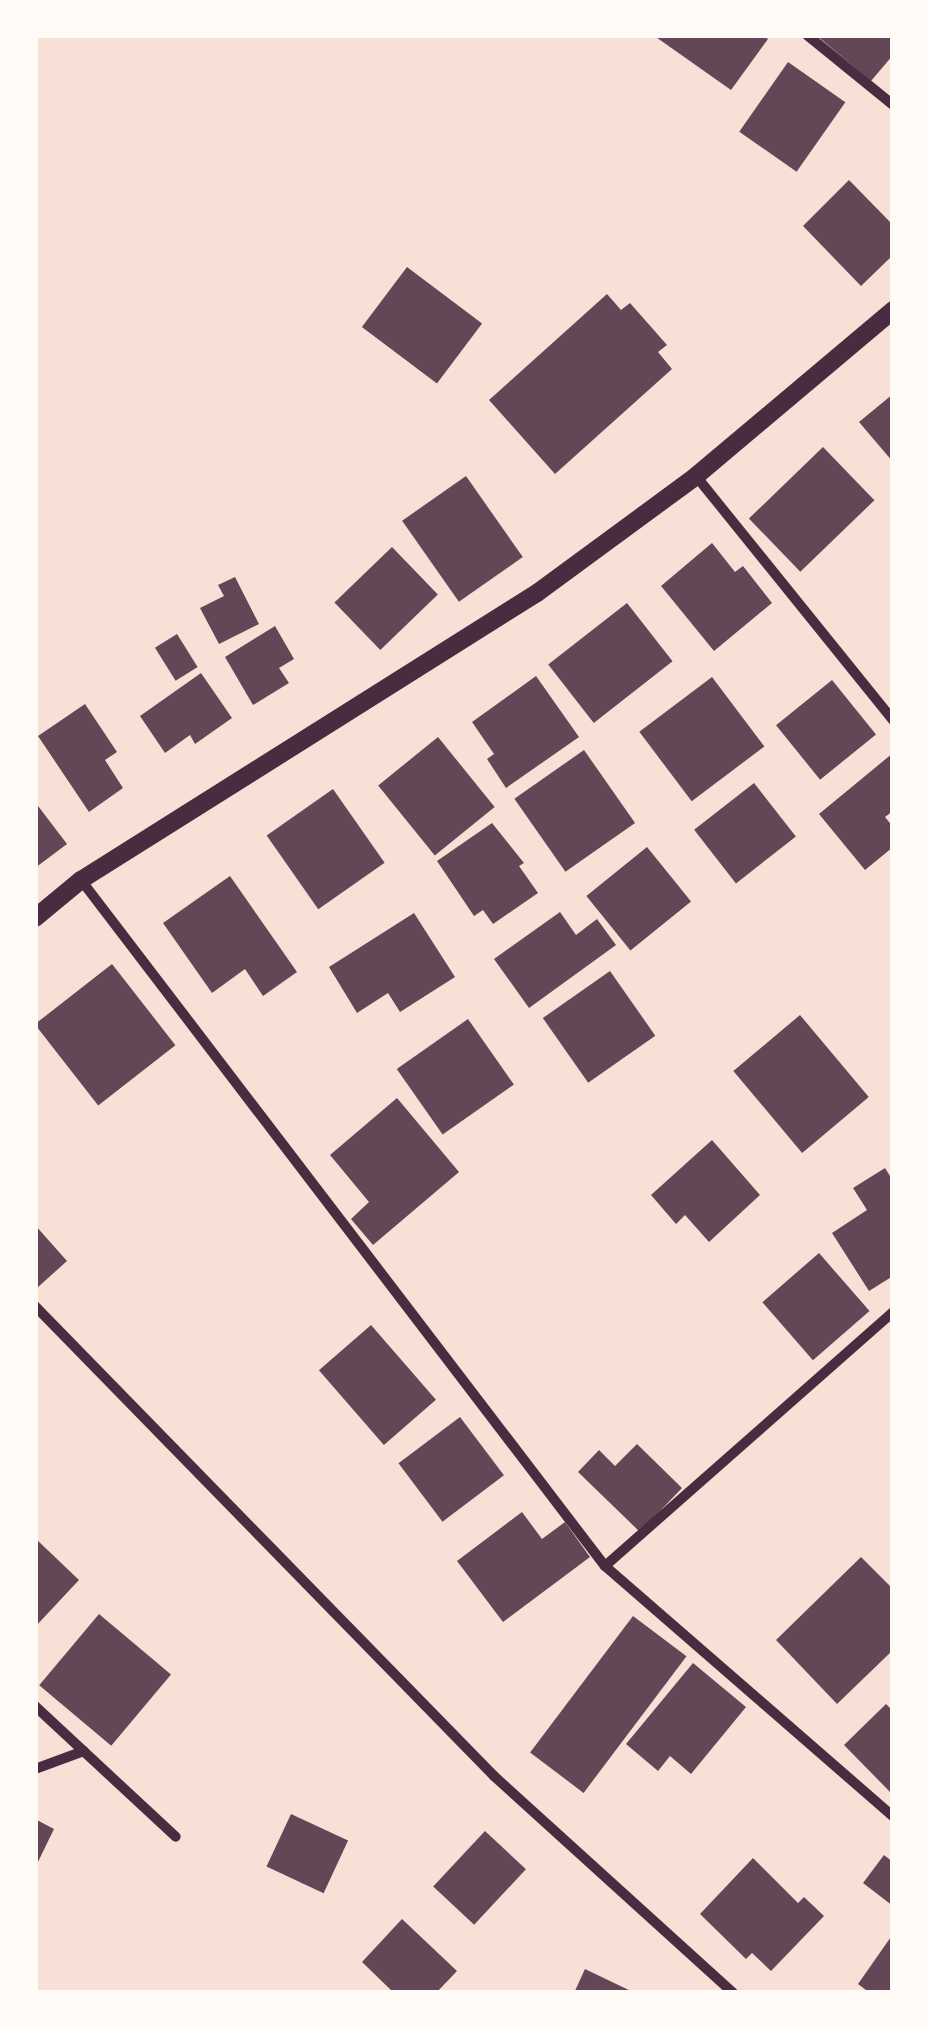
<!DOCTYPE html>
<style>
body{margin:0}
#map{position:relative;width:928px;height:2028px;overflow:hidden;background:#f7e1d7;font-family:"Open Sans",sans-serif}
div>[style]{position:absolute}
.building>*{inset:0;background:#644757;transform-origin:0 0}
.minor>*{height:10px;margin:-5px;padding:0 5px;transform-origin:5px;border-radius:5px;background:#4a2c40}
.tertiary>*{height:18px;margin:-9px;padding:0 9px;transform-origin:9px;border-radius:9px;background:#4a2c40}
span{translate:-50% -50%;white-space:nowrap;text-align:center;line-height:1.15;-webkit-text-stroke:10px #fffaf5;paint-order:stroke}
.frame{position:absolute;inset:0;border:38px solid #fffaf5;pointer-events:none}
</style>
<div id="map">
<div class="building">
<i style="clip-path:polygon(653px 35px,762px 35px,768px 39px,731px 90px)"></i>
<i style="clip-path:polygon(816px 35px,893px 35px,893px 55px,871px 81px)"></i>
<i style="left:788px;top:62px;width:70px;height:85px;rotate:35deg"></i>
<i style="clip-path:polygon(849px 180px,893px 225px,893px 255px,861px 286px,803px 226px)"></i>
<i style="left:407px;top:267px;width:94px;height:75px;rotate:37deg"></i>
<i style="clip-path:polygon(607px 294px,621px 310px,630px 303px,667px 345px,658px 352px,672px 369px,555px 474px,489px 400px)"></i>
<i style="clip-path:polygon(893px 394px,893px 462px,859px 422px)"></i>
<i style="left:823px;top:447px;width:74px;height:103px;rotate:46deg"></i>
<i style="left:466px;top:476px;width:99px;height:78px;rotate:55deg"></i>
<i style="clip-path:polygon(712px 543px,735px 572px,743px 566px,772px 603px,714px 651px,661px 586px)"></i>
<i style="left:392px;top:547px;width:66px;height:80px;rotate:46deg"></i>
<i style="clip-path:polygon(235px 577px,259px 624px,219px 644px,200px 608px,224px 596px,218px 585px)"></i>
<i style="left:627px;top:603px;width:74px;height:100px;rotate:52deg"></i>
<i style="clip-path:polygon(275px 626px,294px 659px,279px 668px,289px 683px,253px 705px,225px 657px)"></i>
<i style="left:177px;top:634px;width:39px;height:26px;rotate:58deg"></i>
<i style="clip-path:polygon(201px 673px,232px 718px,195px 744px,190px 735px,165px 753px,140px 716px)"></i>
<i style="clip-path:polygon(536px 676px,579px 737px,506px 788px,487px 759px,494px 754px,472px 722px)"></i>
<i style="left:712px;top:677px;width:87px;height:91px;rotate:53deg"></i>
<i style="left:832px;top:680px;width:70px;height:72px;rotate:51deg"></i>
<i style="clip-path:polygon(85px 704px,117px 752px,105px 760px,123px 788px,89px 812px,38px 736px)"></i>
<i style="left:438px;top:737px;width:90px;height:77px;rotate:51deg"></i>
<i style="left:584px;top:750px;width:89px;height:85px;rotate:55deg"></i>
<i style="clip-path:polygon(893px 753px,893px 811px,885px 817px,893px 827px,893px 847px,865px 870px,819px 814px)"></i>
<i style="left:754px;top:783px;width:68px;height:76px;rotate:52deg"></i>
<i style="left:333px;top:789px;width:90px;height:81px;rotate:55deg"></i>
<i style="clip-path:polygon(35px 802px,67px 844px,35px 868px)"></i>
<i style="clip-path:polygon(492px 823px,524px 863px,519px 866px,538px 893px,493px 924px,483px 910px,474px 916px,437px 861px)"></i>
<i style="left:647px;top:847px;width:70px;height:78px;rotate:51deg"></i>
<i style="clip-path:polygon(230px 876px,297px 972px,263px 996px,245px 969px,212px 993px,163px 923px)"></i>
<i style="clip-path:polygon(560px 912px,576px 935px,597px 919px,616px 945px,529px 1008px,494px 959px)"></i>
<i style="clip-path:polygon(414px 913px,455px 977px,400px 1012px,388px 993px,357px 1013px,329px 967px)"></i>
<i style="left:112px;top:964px;width:103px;height:98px;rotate:52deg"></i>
<i style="left:610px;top:971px;width:79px;height:82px;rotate:55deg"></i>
<i style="left:800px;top:1015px;width:107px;height:87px;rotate:50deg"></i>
<i style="left:468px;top:1019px;width:80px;height:87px;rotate:55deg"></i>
<i style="clip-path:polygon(397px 1098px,459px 1172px,373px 1245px,351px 1219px,369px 1202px,330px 1155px)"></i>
<i style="clip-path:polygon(712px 1140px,760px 1195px,709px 1242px,685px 1215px,676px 1224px,651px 1195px)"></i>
<i style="clip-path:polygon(885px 1168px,893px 1181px,893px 1276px,869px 1291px,832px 1233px,867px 1210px,853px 1188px)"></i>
<i style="clip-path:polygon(35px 1225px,67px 1261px,37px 1288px,35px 1285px)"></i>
<i style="left:819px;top:1253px;width:77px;height:75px;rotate:49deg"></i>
<i style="left:371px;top:1325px;width:99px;height:69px;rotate:49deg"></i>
<i style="left:460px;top:1417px;width:73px;height:77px;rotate:53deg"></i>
<i style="clip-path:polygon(637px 1444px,682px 1488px,640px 1532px,578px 1472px,599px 1450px,615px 1466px)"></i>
<i style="clip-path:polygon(522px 1512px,542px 1539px,565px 1522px,590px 1557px,503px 1622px,457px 1561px)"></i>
<i style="clip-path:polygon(35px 1538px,79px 1580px,35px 1627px)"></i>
<i style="clip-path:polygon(861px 1557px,893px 1589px,893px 1650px,837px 1704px,776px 1640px)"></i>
<i style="left:99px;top:1614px;width:94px;height:93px;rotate:40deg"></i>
<i style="left:633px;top:1616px;width:67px;height:171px;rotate:37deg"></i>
<i style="clip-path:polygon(693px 1663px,746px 1707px,691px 1774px,670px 1756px,658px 1771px,626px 1744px)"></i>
<i style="clip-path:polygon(886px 1704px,893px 1711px,893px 1795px,844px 1745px)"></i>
<i style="left:291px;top:1814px;width:63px;height:58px;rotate:25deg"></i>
<i style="clip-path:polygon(35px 1819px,54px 1829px,35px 1868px)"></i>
<i style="left:485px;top:1831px;width:56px;height:76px;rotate:43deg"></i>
<i style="clip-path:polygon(884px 1855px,893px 1862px,893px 1906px,863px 1883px)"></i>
<i style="clip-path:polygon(753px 1858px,798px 1903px,804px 1897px,824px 1916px,771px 1971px,752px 1953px,746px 1959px,700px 1914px)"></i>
<i style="clip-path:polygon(402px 1919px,457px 1971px,436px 1993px,394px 1993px,362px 1962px)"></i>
<i style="clip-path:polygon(893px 1934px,893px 1993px,870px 1993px,858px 1984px)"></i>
<i style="clip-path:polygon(585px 1969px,635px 1993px,574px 1993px)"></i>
</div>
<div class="minor">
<i style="left:807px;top:35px;width:111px;rotate:39.1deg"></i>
<i style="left:696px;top:476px;width:314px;rotate:51.1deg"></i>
<i style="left:81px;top:880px;width:863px;rotate:52.63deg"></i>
<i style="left:605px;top:1566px;width:381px;rotate:41deg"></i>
<i style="left:35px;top:1306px;width:657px;rotate:45.68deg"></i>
<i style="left:494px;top:1776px;width:323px;rotate:42.2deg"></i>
<i style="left:605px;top:1566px;width:384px;rotate:-41.4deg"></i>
<i style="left:35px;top:1706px;width:192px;rotate:42.9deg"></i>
<i style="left:35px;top:1769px;width:52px;rotate:-20.2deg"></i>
</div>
<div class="tertiary">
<i style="left:35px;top:918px;width:60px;rotate:-39.6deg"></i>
<i style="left:81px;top:880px;width:539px;rotate:-32.19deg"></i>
<i style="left:537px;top:593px;width:197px;rotate:-36.3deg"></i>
<i style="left:696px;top:476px;width:258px;rotate:-40.1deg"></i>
</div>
<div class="frame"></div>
</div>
